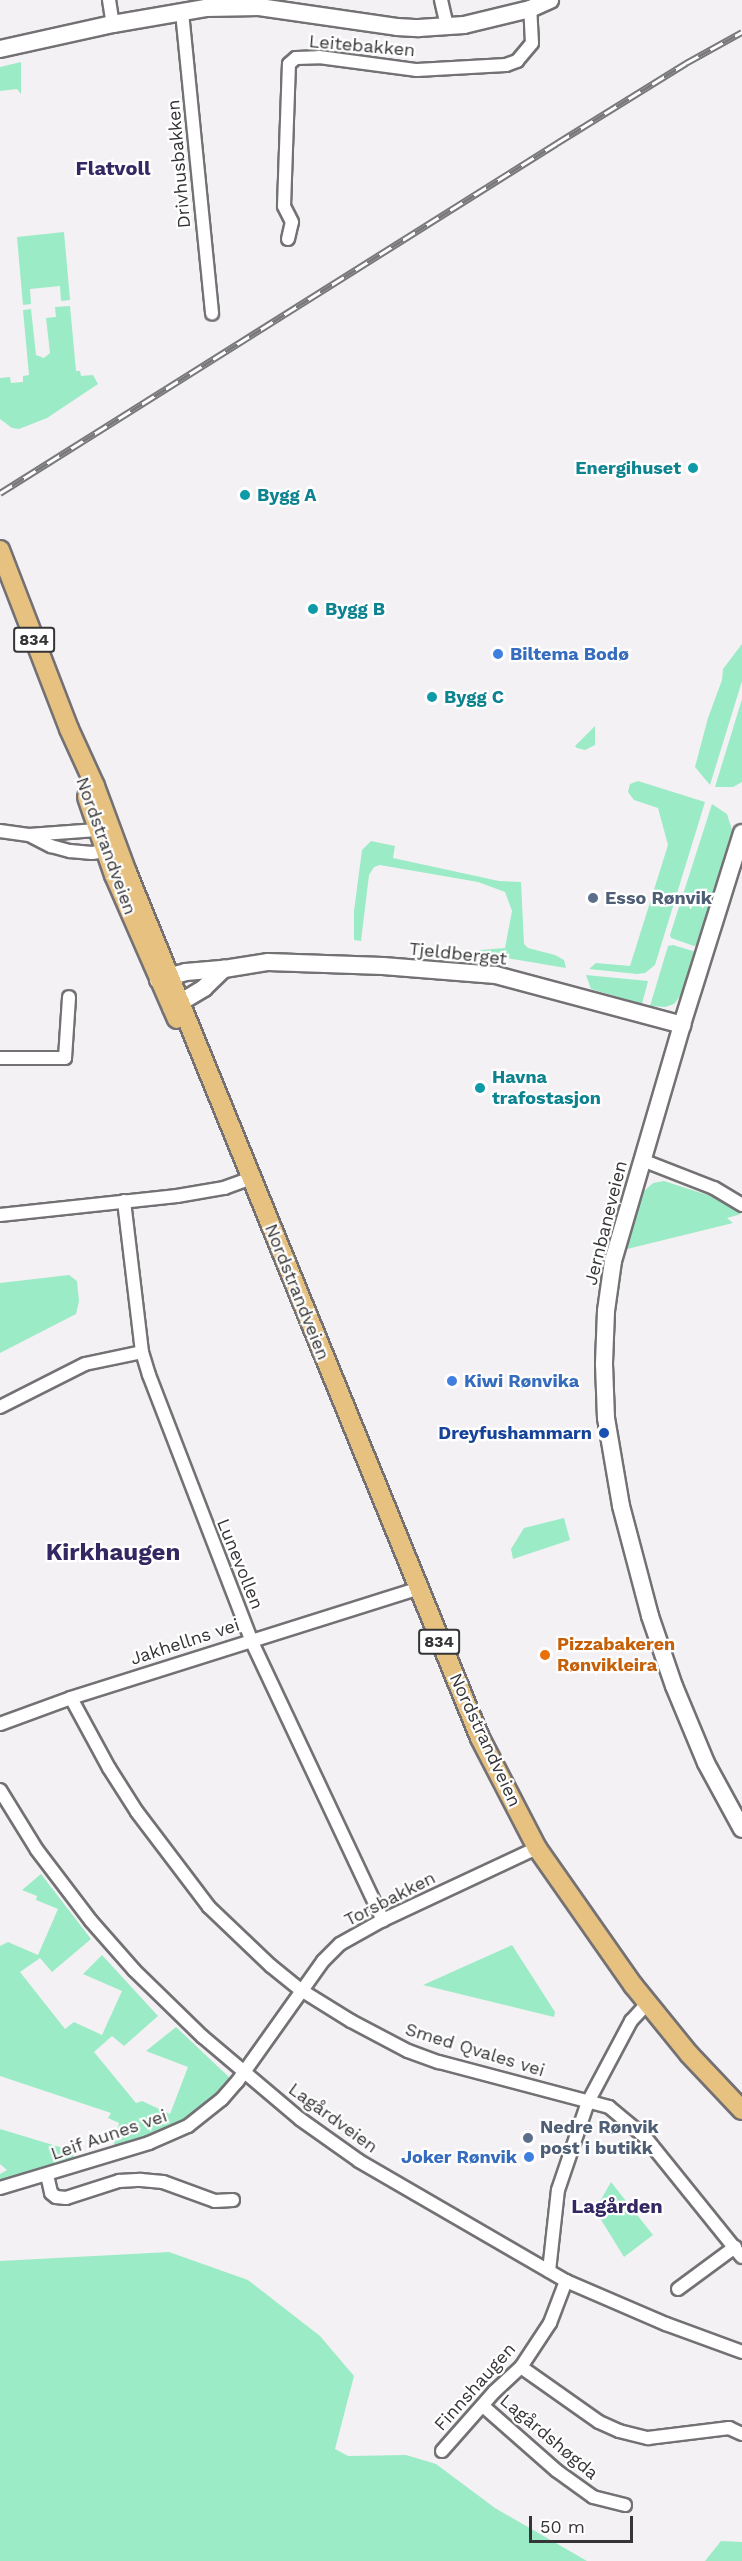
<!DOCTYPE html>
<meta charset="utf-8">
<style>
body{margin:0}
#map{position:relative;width:742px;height:2561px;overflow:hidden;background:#f4f1f5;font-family:"Work Sans",sans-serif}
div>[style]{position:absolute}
.green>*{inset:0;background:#9bebc6}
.roads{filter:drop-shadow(2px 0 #747175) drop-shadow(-2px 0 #747175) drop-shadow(0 2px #747175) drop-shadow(0 -2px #747175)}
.street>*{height:12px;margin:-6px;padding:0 6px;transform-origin:6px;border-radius:6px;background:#fff}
.secondary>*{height:16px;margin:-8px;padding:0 8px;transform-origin:8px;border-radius:8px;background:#fff}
.primary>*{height:18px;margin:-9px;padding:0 9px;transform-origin:9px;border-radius:9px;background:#e7c180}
.rail>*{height:7px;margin-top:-3.5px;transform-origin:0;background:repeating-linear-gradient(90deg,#fff 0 14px,#79787a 0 28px);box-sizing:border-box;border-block:2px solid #79787a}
.dots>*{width:16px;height:16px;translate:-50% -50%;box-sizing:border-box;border:3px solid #fff;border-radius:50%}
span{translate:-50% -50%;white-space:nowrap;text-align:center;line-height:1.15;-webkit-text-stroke:4.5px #fff;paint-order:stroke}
.shield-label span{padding:2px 4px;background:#fff;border:2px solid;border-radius:4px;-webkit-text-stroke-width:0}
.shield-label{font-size:16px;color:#353436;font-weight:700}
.street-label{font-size:18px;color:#353436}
.culture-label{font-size:18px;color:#0d838f;font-weight:700}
.right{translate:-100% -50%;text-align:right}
.left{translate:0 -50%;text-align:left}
.shop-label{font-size:18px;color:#366cbe;font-weight:700}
.service-label{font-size:18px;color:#4e5e75;font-weight:700}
.transit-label{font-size:18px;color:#164399;font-weight:700}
.food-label{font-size:18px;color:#c56008;font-weight:700}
.neighbourhood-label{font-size:20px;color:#352862;font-weight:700}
.district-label{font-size:24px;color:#352862;font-weight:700}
.scale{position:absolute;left:529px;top:2516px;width:104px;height:27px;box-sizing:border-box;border:3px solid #353436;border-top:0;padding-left:8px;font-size:18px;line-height:21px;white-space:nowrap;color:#353436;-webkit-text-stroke:4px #fff;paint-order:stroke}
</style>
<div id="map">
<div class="green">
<i style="clip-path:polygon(21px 62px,21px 94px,17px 89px,0 91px,0 67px)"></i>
<i style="clip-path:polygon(64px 232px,70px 300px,61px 301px,60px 286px,30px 289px,31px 304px,23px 305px,17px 237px)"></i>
<i style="clip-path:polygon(70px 306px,76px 371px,80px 371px,81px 376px,93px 375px,98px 384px,47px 418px,19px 429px,12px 428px,0 419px,0 378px,10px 377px,11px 383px,23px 382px,23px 376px,29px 375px,23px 310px,31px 309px,36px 355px,44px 358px,50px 353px,46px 318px,56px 317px,55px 307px)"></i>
<i style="clip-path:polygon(742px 644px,742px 681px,710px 785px,695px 767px,708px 718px,722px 680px,723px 669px)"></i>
<i style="clip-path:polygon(742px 699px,742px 782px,733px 787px,715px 787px)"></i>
<i style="clip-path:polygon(595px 726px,595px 745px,585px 750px,577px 748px,575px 746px)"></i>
<i style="clip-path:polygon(638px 781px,705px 802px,655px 965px,645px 973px,637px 974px,589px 969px,596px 963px,630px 966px,668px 845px,658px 808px,634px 800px,628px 792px,630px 784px)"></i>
<i style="clip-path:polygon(712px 804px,727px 814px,733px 833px,699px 944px,694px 946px,671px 938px,670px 935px)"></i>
<i style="clip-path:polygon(371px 841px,395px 846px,393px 858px,499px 881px,521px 882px,524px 944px,528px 948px,555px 955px,564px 960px,566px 968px,507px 958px,478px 961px,480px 950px,505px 948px,512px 911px,505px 892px,478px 882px,380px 865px,374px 867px,369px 875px,361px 941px,354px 940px,354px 911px,362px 850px)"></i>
<i style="clip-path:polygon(673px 945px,696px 952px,684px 991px,674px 1004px,665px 1007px,650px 1006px,668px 946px)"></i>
<i style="clip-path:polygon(586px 975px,648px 981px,642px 1004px,591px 989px)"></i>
<i style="clip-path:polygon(664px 1181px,717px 1198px,741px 1214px,727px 1218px,733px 1223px,623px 1250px,641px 1194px,653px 1183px)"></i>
<i style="clip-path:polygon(69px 1275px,77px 1281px,79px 1301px,76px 1314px,0 1353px,0 1283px)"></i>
<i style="clip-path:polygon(564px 1518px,570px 1540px,513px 1559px,511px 1549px,524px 1528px)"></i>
<i style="clip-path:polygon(41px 1874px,91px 1939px,52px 1972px,40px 1958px,20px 1972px,65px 2029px,74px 2022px,102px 2035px,122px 1991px,83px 1974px,102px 1955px,158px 2016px,124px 2046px,112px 2036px,94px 2052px,136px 2103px,142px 2101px,170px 2114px,188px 2067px,146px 2051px,176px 2027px,230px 2078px,208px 2101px,183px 2120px,162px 2130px,113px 2148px,119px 2123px,108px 2118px,111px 2113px,0 2076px,0 1946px,8px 1942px,38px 1955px,58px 1909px,36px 1900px,37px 1896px,22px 1890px)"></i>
<i style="clip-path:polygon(512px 1945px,555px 2012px,554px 2017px,423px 1985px)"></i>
<i style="clip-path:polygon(0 2129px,73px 2151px,74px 2159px,0 2181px,0 2174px,7px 2170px,0 2164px)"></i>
<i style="clip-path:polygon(611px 2182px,653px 2235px,624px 2257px,595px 2210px)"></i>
<i style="clip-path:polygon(169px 2252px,248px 2280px,320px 2336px,354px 2376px,335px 2449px,348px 2456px,406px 2455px,436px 2464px,495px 2508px,587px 2561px,0 2561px,0 2261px)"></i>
<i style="clip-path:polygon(721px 2541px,742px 2542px,742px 2561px,705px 2561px)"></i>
</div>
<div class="roads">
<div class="street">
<i style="left:109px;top:0;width:24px;rotate:81deg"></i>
<i style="left:441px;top:0;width:28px;rotate:77deg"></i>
<i style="left:182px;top:12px;width:303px;rotate:84.3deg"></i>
<i style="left:288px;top:239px;width:17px;rotate:-77deg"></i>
<i style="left:292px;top:222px;width:18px;rotate:-117deg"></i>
<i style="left:284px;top:206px;width:142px;rotate:-88deg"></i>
<i style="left:289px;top:64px;width:9px;rotate:-41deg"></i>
<i style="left:296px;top:58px;width:23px;rotate:-2deg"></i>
<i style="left:319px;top:57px;width:99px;rotate:7.6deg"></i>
<i style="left:417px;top:70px;width:89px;rotate:-3.2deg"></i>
<i style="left:506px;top:65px;width:12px;rotate:-20deg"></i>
<i style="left:517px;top:61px;width:23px;rotate:-50deg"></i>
<i style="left:532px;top:43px;width:34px;rotate:-93deg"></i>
<i style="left:0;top:831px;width:29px;rotate:8deg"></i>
<i style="left:29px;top:835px;width:68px;rotate:-4.2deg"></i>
<i style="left:97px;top:830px;width:8px;rotate:23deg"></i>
<i style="left:29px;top:835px;width:25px;rotate:27deg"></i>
<i style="left:51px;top:846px;width:20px;rotate:15deg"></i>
<i style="left:70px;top:851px;width:22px;rotate:5deg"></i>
<i style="left:92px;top:853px;width:13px;rotate:-9deg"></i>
<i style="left:105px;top:851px;width:7px;rotate:-63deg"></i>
<i style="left:0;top:1058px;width:65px"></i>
<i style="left:65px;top:1058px;width:61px;rotate:-86.2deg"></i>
<i style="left:642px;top:1160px;width:77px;rotate:21.3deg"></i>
<i style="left:714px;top:1188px;width:33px;rotate:31deg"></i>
<i style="left:124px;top:1201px;width:152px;rotate:83.2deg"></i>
<i style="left:142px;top:1352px;width:24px;rotate:73deg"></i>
<i style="left:149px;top:1375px;width:284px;rotate:68.9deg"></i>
<i style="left:251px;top:1640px;width:310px;rotate:64.8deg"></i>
<i style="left:0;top:1215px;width:178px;rotate:-6.1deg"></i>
<i style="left:177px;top:1196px;width:48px;rotate:-9.7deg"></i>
<i style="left:224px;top:1188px;width:29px;rotate:-20deg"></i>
<i style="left:0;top:1407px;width:95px;rotate:-26.8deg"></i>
<i style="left:85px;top:1364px;width:58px;rotate:-11.9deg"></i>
<i style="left:71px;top:1698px;width:80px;rotate:61.5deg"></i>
<i style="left:109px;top:1768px;width:52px;rotate:57.5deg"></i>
<i style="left:137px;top:1812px;width:119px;rotate:52.8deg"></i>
<i style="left:209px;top:1907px;width:86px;rotate:43.6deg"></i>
<i style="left:271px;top:1966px;width:38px;rotate:39deg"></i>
<i style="left:301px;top:1990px;width:59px;rotate:31.8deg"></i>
<i style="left:351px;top:2021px;width:64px;rotate:27.8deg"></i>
<i style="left:408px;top:2051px;width:33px;rotate:20deg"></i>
<i style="left:439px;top:2062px;width:176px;rotate:14.8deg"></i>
<i style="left:609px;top:2107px;width:47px;rotate:39.8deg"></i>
<i style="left:645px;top:2137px;width:154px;rotate:51.1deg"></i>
<i style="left:0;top:1724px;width:76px;rotate:-20.1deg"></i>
<i style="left:71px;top:1698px;width:363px;rotate:-17.5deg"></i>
<i style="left:0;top:1790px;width:70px;rotate:58.3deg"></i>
<i style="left:37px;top:1850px;width:89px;rotate:52.7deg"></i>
<i style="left:91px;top:1921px;width:65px;rotate:48.7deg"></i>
<i style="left:134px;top:1970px;width:96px;rotate:44.2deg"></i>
<i style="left:203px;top:2037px;width:127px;rotate:40.2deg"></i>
<i style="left:300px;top:2119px;width:72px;rotate:35.4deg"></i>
<i style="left:359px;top:2161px;width:239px;rotate:30.1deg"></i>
<i style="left:566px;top:2281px;width:109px;rotate:23.3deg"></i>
<i style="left:666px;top:2324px;width:81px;rotate:20.2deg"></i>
<i style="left:47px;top:2175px;width:18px;rotate:77deg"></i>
<i style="left:51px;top:2193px;width:6px;rotate:39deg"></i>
<i style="left:56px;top:2197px;width:10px;rotate:6deg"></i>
<i style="left:66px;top:2198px;width:56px;rotate:-17.8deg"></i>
<i style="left:119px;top:2181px;width:22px;rotate:-3deg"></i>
<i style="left:141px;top:2180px;width:22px;rotate:5deg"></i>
<i style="left:163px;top:2182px;width:55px;rotate:20.1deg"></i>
<i style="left:215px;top:2201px;width:18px;rotate:-3deg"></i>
<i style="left:0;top:2188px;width:156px;rotate:-16.8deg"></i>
<i style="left:149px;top:2143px;width:43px;rotate:-23.6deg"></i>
<i style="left:188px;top:2126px;width:43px;rotate:-38.5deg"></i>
<i style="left:222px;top:2099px;width:23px;rotate:-49deg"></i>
<i style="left:237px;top:2082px;width:148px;rotate:-54.6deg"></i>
<i style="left:323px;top:1961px;width:24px;rotate:-45deg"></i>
<i style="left:340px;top:1944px;width:49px;rotate:-29.2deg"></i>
<i style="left:383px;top:1920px;width:170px;rotate:-25.1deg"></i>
<i style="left:549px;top:2271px;width:81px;rotate:-83.7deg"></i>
<i style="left:558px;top:2190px;width:93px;rotate:-71.2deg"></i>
<i style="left:588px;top:2102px;width:92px;rotate:-62deg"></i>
<i style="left:631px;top:2021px;width:23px;rotate:-47deg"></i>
<i style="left:678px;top:2289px;width:71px;rotate:-36.4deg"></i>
<i style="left:521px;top:2367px;width:95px;rotate:35.2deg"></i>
<i style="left:599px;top:2422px;width:22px;rotate:24deg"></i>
<i style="left:619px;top:2431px;width:30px;rotate:14deg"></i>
<i style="left:648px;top:2438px;width:82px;rotate:-7deg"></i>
<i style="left:729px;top:2428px;width:14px;rotate:25deg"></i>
<i style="left:483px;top:2406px;width:98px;rotate:41.3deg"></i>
<i style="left:557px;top:2471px;width:44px;rotate:35.8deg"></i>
<i style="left:593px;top:2497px;width:33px;rotate:14deg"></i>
<i style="left:442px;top:2451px;width:79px;rotate:-48.6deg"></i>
<i style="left:494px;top:2392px;width:37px;rotate:-43deg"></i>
<i style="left:521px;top:2367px;width:53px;rotate:-56.6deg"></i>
<i style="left:550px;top:2323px;width:45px;rotate:-69.1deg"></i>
</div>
<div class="secondary">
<i style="left:0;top:49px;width:116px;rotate:-12.5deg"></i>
<i style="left:113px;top:24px;width:94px;rotate:-9.8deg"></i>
<i style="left:206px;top:8px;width:53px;rotate:-1.1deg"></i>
<i style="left:259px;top:7px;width:139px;rotate:8.2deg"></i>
<i style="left:397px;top:27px;width:22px;rotate:3deg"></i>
<i style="left:419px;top:28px;width:45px;rotate:-3.8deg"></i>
<i style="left:464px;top:25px;width:68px;rotate:-13.6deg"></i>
<i style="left:530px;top:9px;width:22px;rotate:-24deg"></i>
<i style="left:742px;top:833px;width:201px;rotate:107.4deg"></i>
<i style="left:682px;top:1025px;width:246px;rotate:106.3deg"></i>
<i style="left:613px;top:1261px;width:50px;rotate:98deg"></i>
<i style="left:606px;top:1311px;width:53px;rotate:92.2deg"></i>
<i style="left:604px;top:1364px;width:54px;rotate:87.9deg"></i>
<i style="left:606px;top:1418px;width:89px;rotate:80.3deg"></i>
<i style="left:621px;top:1506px;width:114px;rotate:75.2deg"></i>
<i style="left:650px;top:1616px;width:74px;rotate:71.1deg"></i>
<i style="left:674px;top:1686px;width:83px;rotate:67.4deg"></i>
<i style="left:706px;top:1763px;width:75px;rotate:61.4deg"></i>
<i style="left:158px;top:980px;width:29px;rotate:-16deg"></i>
<i style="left:186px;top:972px;width:38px;rotate:-5deg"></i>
<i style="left:224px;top:969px;width:45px;rotate:-9deg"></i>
<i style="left:268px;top:962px;width:115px;rotate:2deg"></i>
<i style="left:383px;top:966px;width:113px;rotate:4.6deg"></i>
<i style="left:496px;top:975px;width:193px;rotate:15deg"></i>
<i style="left:171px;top:1008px;width:39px;rotate:-31deg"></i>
<i style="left:204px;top:988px;width:28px;rotate:-44deg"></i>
</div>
<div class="primary">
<i style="left:0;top:550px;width:192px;rotate:68.9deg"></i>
<i style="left:69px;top:729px;width:63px;rotate:65.5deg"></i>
<i style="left:95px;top:786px;width:90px;rotate:69.7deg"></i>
<i style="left:126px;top:870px;width:937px;rotate:67.81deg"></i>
<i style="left:480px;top:1738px;width:124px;rotate:62.6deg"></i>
<i style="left:537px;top:1848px;width:167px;rotate:55deg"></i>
<i style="left:633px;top:1985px;width:89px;rotate:50.9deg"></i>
<i style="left:689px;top:2054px;width:77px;rotate:46.6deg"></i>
<i style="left:87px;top:797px;width:83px;rotate:70.9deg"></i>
<i style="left:114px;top:875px;width:157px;rotate:66.4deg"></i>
</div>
</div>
<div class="rail">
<i style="left:0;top:493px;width:658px;rotate:-32.14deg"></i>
<i style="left:557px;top:143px;width:152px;rotate:-31.8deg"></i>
<i style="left:686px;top:63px;width:64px;rotate:-29deg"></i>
</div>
<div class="dots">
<i style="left:693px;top:468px;background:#0f9aa8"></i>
<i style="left:245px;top:495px;background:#0f9aa8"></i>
<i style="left:313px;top:609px;background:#0f9aa8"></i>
<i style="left:498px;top:654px;background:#3f7fe0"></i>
<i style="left:432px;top:697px;background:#0f9aa8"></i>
<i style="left:593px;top:898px;background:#5c6f8a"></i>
<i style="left:480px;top:1088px;background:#0f9aa8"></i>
<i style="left:452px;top:1381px;background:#3f7fe0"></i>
<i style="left:604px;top:1433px;background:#1a4fb4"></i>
<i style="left:545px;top:1655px;background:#e8710a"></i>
<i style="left:528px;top:2138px;background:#5c6f8a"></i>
<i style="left:529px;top:2157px;background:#3f7fe0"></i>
</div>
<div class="shield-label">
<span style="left:34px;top:640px">834</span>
<span style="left:439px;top:1642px">834</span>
</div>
<div class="street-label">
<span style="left:362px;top:46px;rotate:5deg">Leitebakken</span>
<span style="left:179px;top:164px;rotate:-95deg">Drivhusbakken</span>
<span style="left:106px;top:846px;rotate:70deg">Nordstrandveien</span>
<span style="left:458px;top:954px;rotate:6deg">Tjeldberget</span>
<span style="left:606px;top:1223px;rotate:-76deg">Jernbaneveien</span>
<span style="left:297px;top:1292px;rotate:68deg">Nordstrandveien</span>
<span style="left:240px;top:1564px;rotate:68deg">Lunevollen</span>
<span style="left:185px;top:1642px;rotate:-18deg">Jakhellns vei</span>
<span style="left:485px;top:1740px;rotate:65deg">Nordstrandveien</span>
<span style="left:390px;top:1899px;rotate:-27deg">Torsbakken</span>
<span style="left:475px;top:2050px;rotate:17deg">Smed Qvales vei</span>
<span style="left:333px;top:2118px;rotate:36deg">Lagårdveien</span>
<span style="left:109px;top:2135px;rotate:-19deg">Leif Aunes vei</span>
<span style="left:475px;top:2387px;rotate:-48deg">Finnshaugen</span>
<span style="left:549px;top:2437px;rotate:40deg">Lagårdshøgda</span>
</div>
<div class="culture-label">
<span class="right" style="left:681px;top:468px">Energihuset</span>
<span class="left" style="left:257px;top:495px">Bygg A</span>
<span class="left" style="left:325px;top:609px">Bygg B</span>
<span class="left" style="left:444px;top:697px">Bygg C</span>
<span class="left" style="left:492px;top:1088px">Havna<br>trafostasjon</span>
</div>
<div class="shop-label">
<span class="left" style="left:510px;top:654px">Biltema Bodø</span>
<span class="left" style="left:464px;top:1381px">Kiwi Rønvika</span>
<span class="right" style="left:517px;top:2157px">Joker Rønvik</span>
</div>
<div class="service-label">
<span class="left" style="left:605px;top:898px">Esso Rønvik</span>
<span class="left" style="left:540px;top:2138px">Nedre Rønvik<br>post i butikk</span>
</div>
<div class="transit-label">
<span class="right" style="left:592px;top:1433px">Dreyfushammarn</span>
</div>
<div class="food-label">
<span class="left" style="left:557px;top:1655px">Pizzabakeren<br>Rønvikleira</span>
</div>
<div class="neighbourhood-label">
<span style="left:113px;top:168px">Flatvoll</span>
<span style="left:617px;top:2206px">Lagården</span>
</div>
<div class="district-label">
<span style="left:113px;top:1553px">Kirkhaugen</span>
</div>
<div class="scale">50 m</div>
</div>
